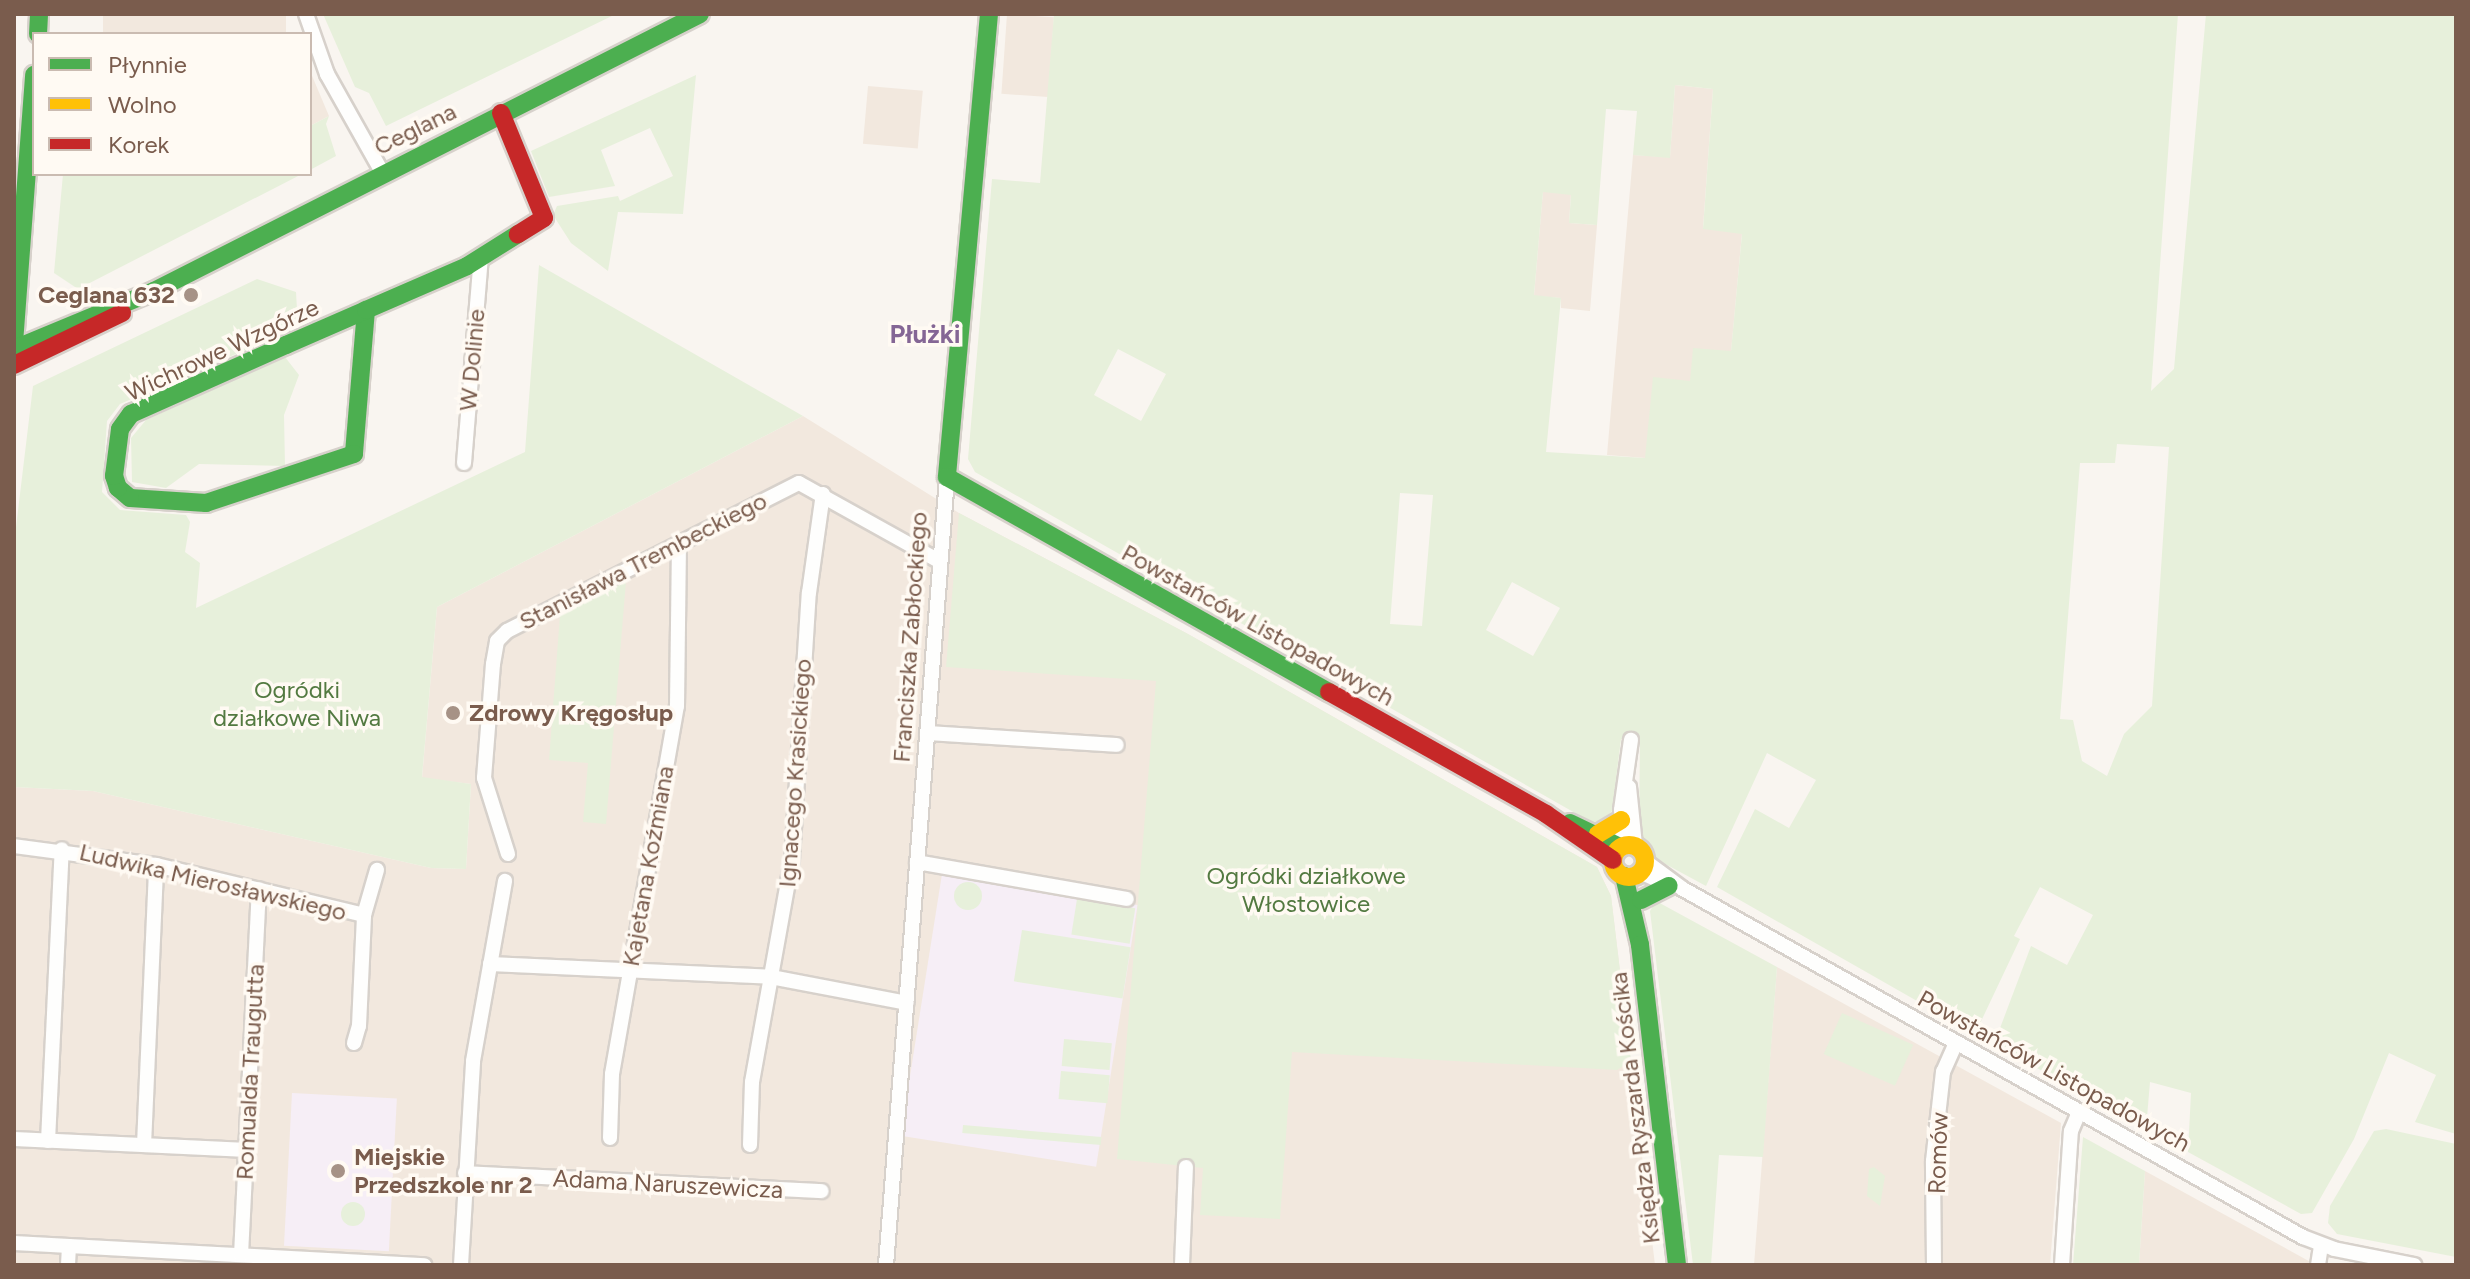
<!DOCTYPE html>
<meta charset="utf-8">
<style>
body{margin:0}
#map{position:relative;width:2470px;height:1279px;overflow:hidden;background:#f9f5f0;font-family:Figtree,sans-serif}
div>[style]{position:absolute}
.residential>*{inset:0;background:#f2e8de;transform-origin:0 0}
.education>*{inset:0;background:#f6eef6;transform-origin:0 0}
.green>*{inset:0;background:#e7f0db;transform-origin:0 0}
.round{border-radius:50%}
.roads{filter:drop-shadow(2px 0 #d7d1cb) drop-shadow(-2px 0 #d7d1cb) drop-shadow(0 2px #d7d1cb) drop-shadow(0 -2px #d7d1cb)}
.street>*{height:14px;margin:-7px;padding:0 7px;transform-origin:7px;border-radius:7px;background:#fefefd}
.fast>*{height:18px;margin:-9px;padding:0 9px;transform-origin:9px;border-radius:9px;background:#4caf50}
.slow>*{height:18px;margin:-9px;padding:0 9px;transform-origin:9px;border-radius:9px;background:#ffc107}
.slow>.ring{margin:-9px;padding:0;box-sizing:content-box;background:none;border:18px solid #ffc107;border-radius:50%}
.jam>*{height:18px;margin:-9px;padding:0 9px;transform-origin:9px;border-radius:9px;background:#c62828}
.dots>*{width:22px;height:22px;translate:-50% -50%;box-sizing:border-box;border:4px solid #fffaf3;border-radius:50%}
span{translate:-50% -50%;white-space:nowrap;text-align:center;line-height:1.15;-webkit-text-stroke:7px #fffaf3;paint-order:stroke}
.street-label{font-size:24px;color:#7a5c4d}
.poi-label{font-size:24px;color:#7a5c4d;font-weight:700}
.right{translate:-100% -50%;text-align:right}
.left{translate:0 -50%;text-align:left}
.park-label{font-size:24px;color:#537a41}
.neighbourhood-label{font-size:26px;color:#846695;font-weight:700}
.frame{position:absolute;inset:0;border:16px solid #7a5c4d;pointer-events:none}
.legend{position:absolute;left:32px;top:32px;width:280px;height:144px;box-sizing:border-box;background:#fffaf3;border:2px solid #cabbb1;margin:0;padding:10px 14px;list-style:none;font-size:24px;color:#7a5c4d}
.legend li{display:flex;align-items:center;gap:16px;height:40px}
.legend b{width:40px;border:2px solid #cabbb1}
</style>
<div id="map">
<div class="residential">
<i style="left:103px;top:14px;width:183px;height:20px"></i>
<i style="left:1007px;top:14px;width:47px;height:80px;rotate:4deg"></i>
<i style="clip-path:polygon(310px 71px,329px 116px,310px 126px)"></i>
<i style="clip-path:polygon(1675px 85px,1713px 89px,1703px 228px,1742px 233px,1731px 352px,1690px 381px,1646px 458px,1607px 455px,1633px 155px,1670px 157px)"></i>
<i style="left:868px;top:86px;width:55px;height:58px;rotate:5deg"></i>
<i style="clip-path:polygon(1543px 191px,1571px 194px,1569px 223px,1597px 225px,1590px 311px,1561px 308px,1561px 298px,1534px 296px)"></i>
<i style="clip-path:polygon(803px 416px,959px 513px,1188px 634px,1597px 867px,1611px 896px,1655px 1265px,14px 1265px,14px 787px,93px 791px,431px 868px,466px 869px,471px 784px,422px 778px,437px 607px)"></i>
<i style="clip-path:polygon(1777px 967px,2061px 1123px,2050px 1265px,1754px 1265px)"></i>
<i style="clip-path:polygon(2145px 1171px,2316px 1265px,2139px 1265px)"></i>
</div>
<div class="education">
<i style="left:942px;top:874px;width:198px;height:265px;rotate:9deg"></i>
<i style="left:292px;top:1093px;width:105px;height:153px;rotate:3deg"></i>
</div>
<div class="green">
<i style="clip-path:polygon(323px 14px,616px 14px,386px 126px,369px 93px,355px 87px)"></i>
<i style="clip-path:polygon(evenodd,1054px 14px,2178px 14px,2151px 391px,2174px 369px,2206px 14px,2456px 14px,2456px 1134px,2415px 1122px,2436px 1075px,2389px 1053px,2354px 1139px,2312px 1213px,2301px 1214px,2188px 1152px,2191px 1093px,2150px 1082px,2146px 1129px,1994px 1044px,2031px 946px,2067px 965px,2093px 915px,2040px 887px,2014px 936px,2020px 939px,1975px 1034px,1717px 887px,1755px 809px,1789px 828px,1816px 780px,1767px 753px,1706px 886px,1656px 859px,1639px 835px,1640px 741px,1621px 739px,1612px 811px,1603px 821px,1591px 822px,975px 472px,968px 459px,992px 179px,1040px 183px,1054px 14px,1675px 85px,1713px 89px,1703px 229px,1742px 234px,1731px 351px,1693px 348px,1690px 381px,1653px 377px,1645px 458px,1546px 452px,1561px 298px,1534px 295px,1543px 192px,1571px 195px,1569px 223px,1597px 225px,1606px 109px,1637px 111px,1633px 155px,1670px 158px,1675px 85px,1054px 14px,1118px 349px,1166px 374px,1141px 421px,1094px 395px,1118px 349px,1054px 14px,2117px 444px,2169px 447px,2152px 706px,2124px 734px,2107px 776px,2082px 761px,2073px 720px,2060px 719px,2080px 463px,2115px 463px,2117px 444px,1054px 14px,1400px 493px,1433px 495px,1422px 626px,1390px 624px,1400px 493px,1054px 14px,1512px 582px,1560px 608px,1533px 656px,1486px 630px,1512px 582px)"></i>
<i style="clip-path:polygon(696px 75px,683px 214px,618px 212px,608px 271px,571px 243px,553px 215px,557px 206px,618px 196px,620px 201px,673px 176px,650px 128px,601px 150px,615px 186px,549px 197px,531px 151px)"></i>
<i style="clip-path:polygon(329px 116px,326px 124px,336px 156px,310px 170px,310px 126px)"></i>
<i style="clip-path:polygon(63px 174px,302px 174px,78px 289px,54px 273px)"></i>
<i style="clip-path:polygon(539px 265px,803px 416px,437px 607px,422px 777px,471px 784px,466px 869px,431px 868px,93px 791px,14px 787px,14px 544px,33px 386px,257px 279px,296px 292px,298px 327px,120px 404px,107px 421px,102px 492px,120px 510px,186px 515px,190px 522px,185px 552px,200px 563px,196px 608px,525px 452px)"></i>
<i style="clip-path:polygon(285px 357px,299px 375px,284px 415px,285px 466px,199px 464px,166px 488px,132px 482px,131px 438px,146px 420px)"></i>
<i style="clip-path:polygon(959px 513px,1188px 634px,1597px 867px,1611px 896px,1631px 1061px,1617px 1070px,1292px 1052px,1280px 1219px,1200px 1215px,1203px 1168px,1117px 1159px,1156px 681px,946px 667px)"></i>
<i style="clip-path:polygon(626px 581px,606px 824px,583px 822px,588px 763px,549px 760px,560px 615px)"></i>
<i class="round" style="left:954px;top:882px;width:28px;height:28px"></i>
<i style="left:1077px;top:899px;width:59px;height:36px;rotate:9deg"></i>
<i style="clip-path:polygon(1656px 901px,1777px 967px,1763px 1157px,1719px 1155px,1711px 1265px,1693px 1265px,1650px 911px)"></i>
<i style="left:1022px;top:930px;width:110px;height:52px;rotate:9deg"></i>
<i style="left:1842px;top:1013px;width:78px;height:45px;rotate:24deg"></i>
<i style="left:1064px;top:1039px;width:48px;height:27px;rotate:5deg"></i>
<i style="left:1061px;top:1071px;width:49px;height:28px;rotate:5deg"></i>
<i style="left:963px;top:1125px;width:139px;height:8px;rotate:5deg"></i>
<i style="clip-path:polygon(2386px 1129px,2456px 1144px,2456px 1257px,2337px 1234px,2328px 1223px,2330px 1206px,2374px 1131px)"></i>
<i style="clip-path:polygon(2083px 1137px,2145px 1171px,2139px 1265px,2073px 1265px)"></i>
<i style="clip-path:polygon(1874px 1167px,1885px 1176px,1880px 1206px,1867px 1196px,1869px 1169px)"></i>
<i class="round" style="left:341px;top:1202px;width:24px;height:24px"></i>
</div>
<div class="roads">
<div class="street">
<i style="left:306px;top:14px;width:64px;rotate:70.7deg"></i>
<i style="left:327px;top:74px;width:112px;rotate:60.7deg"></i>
<i style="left:464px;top:463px;width:207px;rotate:-85.3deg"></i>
<i style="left:927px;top:733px;width:190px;rotate:3.6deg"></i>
<i style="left:1629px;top:787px;width:58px;rotate:84.1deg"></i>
<i style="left:14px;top:846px;width:143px;rotate:7.6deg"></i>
<i style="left:156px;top:865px;width:214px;rotate:13.5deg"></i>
<i style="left:1623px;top:846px;width:36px;rotate:-93deg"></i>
<i style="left:1621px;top:810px;width:71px;rotate:-81.9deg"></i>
<i style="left:508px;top:854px;width:80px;rotate:-107.5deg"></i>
<i style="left:484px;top:778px;width:114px;rotate:-85.5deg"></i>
<i style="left:493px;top:664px;width:23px;rotate:-80deg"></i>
<i style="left:497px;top:641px;width:14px;rotate:-45deg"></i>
<i style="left:507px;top:631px;width:327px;rotate:-26.9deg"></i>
<i style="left:799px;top:483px;width:160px;rotate:29.1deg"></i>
<i style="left:1645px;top:861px;width:47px;rotate:36.4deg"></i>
<i style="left:1683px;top:889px;width:711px;rotate:29.31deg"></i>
<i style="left:2303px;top:1237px;width:33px;rotate:21deg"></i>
<i style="left:2334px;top:1249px;width:82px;rotate:11.3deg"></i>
<i style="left:917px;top:862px;width:213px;rotate:10deg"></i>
<i style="left:1640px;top:872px;width:35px;rotate:24deg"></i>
<i style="left:490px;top:964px;width:281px;rotate:2.6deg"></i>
<i style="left:771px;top:977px;width:138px;rotate:10.8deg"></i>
<i style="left:354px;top:1043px;width:18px;rotate:-74deg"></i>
<i style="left:359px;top:1026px;width:111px;rotate:-87.4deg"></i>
<i style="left:364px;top:915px;width:47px;rotate:-73.9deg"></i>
<i style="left:610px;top:1138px;width:64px;rotate:-88.2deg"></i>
<i style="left:612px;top:1074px;width:374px;rotate:-80deg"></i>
<i style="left:677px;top:706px;width:161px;rotate:-89.3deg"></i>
<i style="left:16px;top:1139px;width:230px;rotate:2.7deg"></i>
<i style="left:48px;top:1141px;width:292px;rotate:-87.3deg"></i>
<i style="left:144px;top:1145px;width:280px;rotate:-87.5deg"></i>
<i style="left:750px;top:1145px;width:63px;rotate:-88.2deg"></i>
<i style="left:752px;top:1082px;width:226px;rotate:-79.8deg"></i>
<i style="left:792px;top:860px;width:268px;rotate:-86.4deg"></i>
<i style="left:809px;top:593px;width:100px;rotate:-82deg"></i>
<i style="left:465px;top:1173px;width:357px;rotate:2.9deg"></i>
<i style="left:14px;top:1243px;width:411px;rotate:3.1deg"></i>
<i style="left:241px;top:1255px;width:366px;rotate:-87.2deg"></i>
<i style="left:68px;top:1265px;width:19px;rotate:-87deg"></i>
<i style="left:461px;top:1265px;width:204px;rotate:-86.6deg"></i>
<i style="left:473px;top:1061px;width:183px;rotate:-79.9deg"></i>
<i style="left:886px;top:1265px;width:790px;rotate:-85.57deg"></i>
<i style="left:1182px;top:1265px;width:98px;rotate:-87.7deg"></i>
<i style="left:1934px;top:1265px;width:104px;rotate:-90.6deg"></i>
<i style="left:1933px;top:1161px;width:90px;rotate:-83.6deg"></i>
<i style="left:1943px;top:1072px;width:32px;rotate:-66deg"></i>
<i style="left:2062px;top:1265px;width:134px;rotate:-86.2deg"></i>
<i style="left:2071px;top:1131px;width:21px;rotate:-67deg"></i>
<i style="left:2318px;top:1265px;width:20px;rotate:-81deg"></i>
</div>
<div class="fast">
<i style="left:989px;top:14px;width:465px;rotate:95.2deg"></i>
<i style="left:947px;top:477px;width:438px;rotate:29.4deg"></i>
<i style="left:38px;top:34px;width:20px;rotate:-87deg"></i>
<i style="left:366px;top:310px;width:144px;rotate:94.8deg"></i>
<i style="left:354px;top:454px;width:156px;rotate:161.7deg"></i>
<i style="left:206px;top:503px;width:76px;rotate:-176.2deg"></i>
<i style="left:130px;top:498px;width:16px;rotate:-140deg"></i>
<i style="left:118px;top:488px;width:13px;rotate:-108deg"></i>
<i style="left:114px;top:476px;width:47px;rotate:-82.7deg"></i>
<i style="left:120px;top:429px;width:19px;rotate:-54deg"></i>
<i style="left:131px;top:414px;width:170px;rotate:-24deg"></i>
<i style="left:286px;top:345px;width:87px;rotate:-23.6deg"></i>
<i style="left:366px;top:310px;width:110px;rotate:-23.5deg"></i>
<i style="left:467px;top:266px;width:60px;rotate:-32.1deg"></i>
<i style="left:14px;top:343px;width:269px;rotate:-85.7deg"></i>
<i style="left:14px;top:349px;width:152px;rotate:-22.5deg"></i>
<i style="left:154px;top:291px;width:612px;rotate:-26.9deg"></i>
<i style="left:1570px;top:823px;width:55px;rotate:25.6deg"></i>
<i style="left:1624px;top:876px;width:71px;rotate:76.9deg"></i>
<i style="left:1640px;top:945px;width:322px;rotate:83.4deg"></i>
<i style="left:1641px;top:900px;width:31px;rotate:-27deg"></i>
</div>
<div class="slow">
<i style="left:1598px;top:834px;width:27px;rotate:-31deg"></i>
<i class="ring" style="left:1613px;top:845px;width:14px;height:14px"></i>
</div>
<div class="jam">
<i style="left:501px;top:113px;width:113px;rotate:67.7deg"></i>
<i style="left:544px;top:218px;width:31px;rotate:148deg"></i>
<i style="left:14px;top:365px;width:120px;rotate:-25.7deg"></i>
<i style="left:1329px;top:692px;width:249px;rotate:29.3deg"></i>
<i style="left:1546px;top:814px;width:81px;rotate:34.5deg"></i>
</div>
</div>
<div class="dots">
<i style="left:191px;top:295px;background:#a69286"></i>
<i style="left:453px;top:713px;background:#a69286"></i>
<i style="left:338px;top:1171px;background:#a69286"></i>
</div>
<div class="street-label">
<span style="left:415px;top:129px;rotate:-26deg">Ceglana</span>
<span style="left:222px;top:350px;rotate:-25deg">Wichrowe Wzgórze</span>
<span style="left:472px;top:360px;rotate:-85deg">W Dolinie</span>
<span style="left:643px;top:561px;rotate:-27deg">Stanisława Trembeckiego</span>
<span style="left:1258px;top:625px;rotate:29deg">Powstańców Listopadowych</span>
<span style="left:910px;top:637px;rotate:-86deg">Franciszka Zabłockiego</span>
<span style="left:795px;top:773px;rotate:-86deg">Ignacego Krasickiego</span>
<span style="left:648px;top:866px;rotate:-80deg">Kajetana Koźmiana</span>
<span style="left:213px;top:882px;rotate:13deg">Ludwika Mierosławskiego</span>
<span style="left:2054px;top:1071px;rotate:29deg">Powstańców Listopadowych</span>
<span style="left:250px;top:1072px;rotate:-87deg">Romualda Traugutta</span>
<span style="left:1635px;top:1108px;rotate:-97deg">Księdza Ryszarda Kościka</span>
<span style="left:1938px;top:1153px;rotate:-88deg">Romów</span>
<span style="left:668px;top:1184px;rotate:3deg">Adama Naruszewicza</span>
</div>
<div class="poi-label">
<span class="right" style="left:175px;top:295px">Ceglana 632</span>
<span class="left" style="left:469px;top:713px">Zdrowy Kręgosłup</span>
<span class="left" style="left:354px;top:1171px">Miejskie<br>Przedszkole nr 2</span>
</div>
<div class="park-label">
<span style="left:297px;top:704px">Ogródki<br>działkowe Niwa</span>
<span style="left:1306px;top:890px">Ogródki działkowe<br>Włostowice</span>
</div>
<div class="neighbourhood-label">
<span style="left:925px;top:335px">Płużki</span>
</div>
<div class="frame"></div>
<ul class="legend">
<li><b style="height:10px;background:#4caf50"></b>Płynnie</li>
<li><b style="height:10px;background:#ffc107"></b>Wolno</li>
<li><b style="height:10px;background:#c62828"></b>Korek</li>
</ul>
</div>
